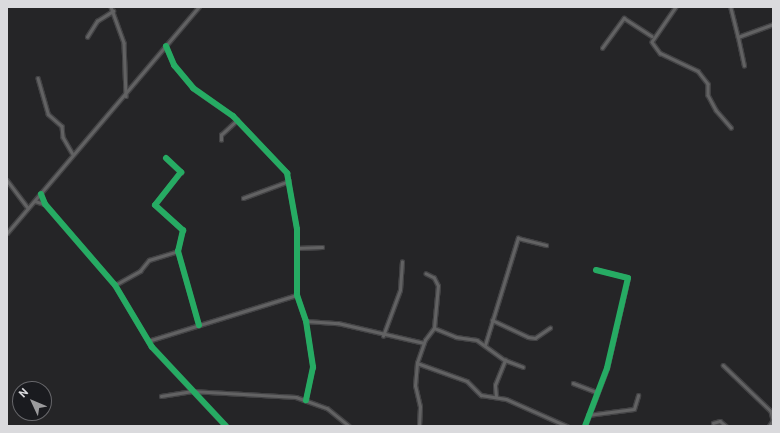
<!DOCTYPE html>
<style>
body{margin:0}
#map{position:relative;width:780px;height:433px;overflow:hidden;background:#252527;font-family:Roboto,sans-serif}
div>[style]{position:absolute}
.roads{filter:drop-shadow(1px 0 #434345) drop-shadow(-1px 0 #434345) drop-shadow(0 1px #434345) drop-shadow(0 -1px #434345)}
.street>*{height:2.5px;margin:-1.25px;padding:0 1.25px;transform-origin:1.25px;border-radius:1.25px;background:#626263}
.cycleway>*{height:6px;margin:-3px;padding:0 3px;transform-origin:3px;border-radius:3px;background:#26ab63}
span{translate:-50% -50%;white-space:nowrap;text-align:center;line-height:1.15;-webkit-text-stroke:3px #1a1b1f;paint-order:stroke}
.frame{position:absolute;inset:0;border:8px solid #dadadd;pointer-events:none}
.north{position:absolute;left:12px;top:381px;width:40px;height:40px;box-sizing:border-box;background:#1a1b1f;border:1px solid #67676b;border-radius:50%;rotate:314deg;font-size:11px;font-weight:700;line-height:16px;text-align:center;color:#dadadd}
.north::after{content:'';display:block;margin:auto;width:14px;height:18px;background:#9b9b9d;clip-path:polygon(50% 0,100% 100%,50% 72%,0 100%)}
</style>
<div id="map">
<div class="roads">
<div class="street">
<i style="left:111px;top:7px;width:38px;rotate:70deg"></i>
<i style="left:124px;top:43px;width:53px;rotate:87.8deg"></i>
<i style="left:676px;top:7px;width:42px;rotate:124.4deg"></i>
<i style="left:652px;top:42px;width:14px;rotate:54deg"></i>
<i style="left:660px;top:53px;width:42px;rotate:25.3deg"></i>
<i style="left:698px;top:71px;width:16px;rotate:52deg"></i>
<i style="left:708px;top:84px;width:11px;rotate:90deg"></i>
<i style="left:708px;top:95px;width:17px;rotate:62deg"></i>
<i style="left:716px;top:110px;width:23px;rotate:49deg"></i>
<i style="left:731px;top:8px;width:30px;rotate:76deg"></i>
<i style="left:87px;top:37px;width:19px;rotate:-58deg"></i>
<i style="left:97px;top:21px;width:19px;rotate:-32deg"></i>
<i style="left:166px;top:46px;width:21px;rotate:67deg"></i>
<i style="left:174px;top:65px;width:30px;rotate:50deg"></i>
<i style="left:193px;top:88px;width:49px;rotate:35deg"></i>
<i style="left:233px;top:116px;width:79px;rotate:46.5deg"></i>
<i style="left:287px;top:173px;width:57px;rotate:79.9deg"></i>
<i style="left:297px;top:229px;width:66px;rotate:90deg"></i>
<i style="left:297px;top:295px;width:28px;rotate:71deg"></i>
<i style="left:306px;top:321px;width:47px;rotate:81.3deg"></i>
<i style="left:313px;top:367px;width:34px;rotate:102deg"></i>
<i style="left:602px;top:48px;width:37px;rotate:-54deg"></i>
<i style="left:624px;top:18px;width:33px;rotate:33deg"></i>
<i style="left:744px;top:66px;width:30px;rotate:-102deg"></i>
<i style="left:738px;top:37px;width:37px;rotate:-20deg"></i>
<i style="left:38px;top:78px;width:37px;rotate:74deg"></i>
<i style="left:48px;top:114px;width:18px;rotate:41deg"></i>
<i style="left:62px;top:126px;width:11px;rotate:85deg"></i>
<i style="left:63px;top:137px;width:20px;rotate:60deg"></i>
<i style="left:221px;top:140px;width:5px;rotate:-90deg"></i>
<i style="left:221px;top:135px;width:22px;rotate:-43deg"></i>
<i style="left:166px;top:158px;width:21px;rotate:43deg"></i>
<i style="left:181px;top:172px;width:42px;rotate:128.2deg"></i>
<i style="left:155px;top:205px;width:38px;rotate:42deg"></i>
<i style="left:183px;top:230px;width:22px;rotate:103deg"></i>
<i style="left:178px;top:251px;width:77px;rotate:74.2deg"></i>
<i style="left:7px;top:180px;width:35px;rotate:53deg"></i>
<i style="left:41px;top:194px;width:11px;rotate:68deg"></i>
<i style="left:45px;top:204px;width:107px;rotate:49.2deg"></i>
<i style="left:115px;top:285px;width:72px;rotate:59.2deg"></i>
<i style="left:152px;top:347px;width:108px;rotate:46.9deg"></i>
<i style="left:243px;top:198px;width:49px;rotate:-20.3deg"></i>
<i style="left:35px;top:201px;width:9px;rotate:18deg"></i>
<i style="left:7px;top:233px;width:297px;rotate:-49.7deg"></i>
<i style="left:296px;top:248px;width:26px;rotate:-2deg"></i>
<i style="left:115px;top:285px;width:29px;rotate:-29deg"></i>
<i style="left:140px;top:271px;width:14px;rotate:-51deg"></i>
<i style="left:149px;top:260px;width:30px;rotate:-17deg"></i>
<i style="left:492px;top:320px;width:40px;rotate:25deg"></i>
<i style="left:528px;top:337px;width:7px;rotate:8deg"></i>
<i style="left:535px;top:338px;width:18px;rotate:-34deg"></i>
<i style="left:306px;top:321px;width:32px;rotate:4deg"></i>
<i style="left:338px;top:323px;width:88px;rotate:13.1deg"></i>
<i style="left:434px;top:328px;width:24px;rotate:22deg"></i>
<i style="left:456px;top:337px;width:21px;rotate:8deg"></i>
<i style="left:477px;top:340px;width:34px;rotate:36deg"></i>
<i style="left:505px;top:360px;width:19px;rotate:21deg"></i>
<i style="left:383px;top:336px;width:49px;rotate:-69.7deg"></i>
<i style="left:400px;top:290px;width:28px;rotate:-86deg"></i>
<i style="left:148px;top:341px;width:156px;rotate:-17.2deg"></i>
<i style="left:485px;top:345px;width:112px;rotate:-72.9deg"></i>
<i style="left:518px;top:238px;width:29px;rotate:14deg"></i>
<i style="left:417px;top:363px;width:53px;rotate:19.8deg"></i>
<i style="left:467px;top:381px;width:20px;rotate:45deg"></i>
<i style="left:481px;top:395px;width:25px;rotate:9deg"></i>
<i style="left:506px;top:399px;width:67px;rotate:23.9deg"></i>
<i style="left:723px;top:365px;width:66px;rotate:43.8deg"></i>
<i style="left:771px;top:411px;width:9px;rotate:77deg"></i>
<i style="left:573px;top:383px;width:26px;rotate:21deg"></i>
<i style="left:161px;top:396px;width:30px;rotate:-9deg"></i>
<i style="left:191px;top:391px;width:105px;rotate:3.3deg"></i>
<i style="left:296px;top:397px;width:33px;rotate:20deg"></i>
<i style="left:327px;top:408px;width:28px;rotate:39deg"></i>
<i style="left:496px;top:397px;width:12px;rotate:-95deg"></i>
<i style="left:495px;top:385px;width:27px;rotate:-68deg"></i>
<i style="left:588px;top:415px;width:46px;rotate:-7.4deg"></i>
<i style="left:634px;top:409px;width:14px;rotate:-73deg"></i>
<i style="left:713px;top:423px;width:7px;rotate:-16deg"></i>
<i style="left:720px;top:421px;width:8px;rotate:40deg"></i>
<i style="left:419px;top:426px;width:19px;rotate:-87deg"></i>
<i style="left:420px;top:407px;width:22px;rotate:-103deg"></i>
<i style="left:415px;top:386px;width:23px;rotate:-85deg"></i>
<i style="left:417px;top:363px;width:24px;rotate:-71deg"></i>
<i style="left:425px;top:340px;width:15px;rotate:-53deg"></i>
<i style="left:434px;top:328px;width:42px;rotate:-84.6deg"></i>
<i style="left:438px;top:286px;width:9px;rotate:-117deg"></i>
<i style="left:434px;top:278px;width:9px;rotate:-153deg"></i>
<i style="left:585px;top:426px;width:62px;rotate:-69.2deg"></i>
<i style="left:607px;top:368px;width:92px;rotate:-76.9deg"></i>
<i style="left:628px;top:278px;width:33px;rotate:-166deg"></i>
<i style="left:769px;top:426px;width:7px;rotate:-56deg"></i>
</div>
</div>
<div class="cycleway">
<i style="left:166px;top:46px;width:21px;rotate:67deg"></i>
<i style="left:174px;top:65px;width:30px;rotate:50deg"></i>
<i style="left:193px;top:88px;width:49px;rotate:35deg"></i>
<i style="left:233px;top:116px;width:79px;rotate:46.5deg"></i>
<i style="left:287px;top:173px;width:57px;rotate:79.9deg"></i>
<i style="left:297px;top:229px;width:66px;rotate:90deg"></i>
<i style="left:297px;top:295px;width:28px;rotate:71deg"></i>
<i style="left:306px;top:321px;width:47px;rotate:81.3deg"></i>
<i style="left:313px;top:367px;width:34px;rotate:102deg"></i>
<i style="left:166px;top:158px;width:21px;rotate:43deg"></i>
<i style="left:181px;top:172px;width:42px;rotate:128.2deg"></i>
<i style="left:155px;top:205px;width:38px;rotate:42deg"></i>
<i style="left:183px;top:230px;width:22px;rotate:103deg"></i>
<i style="left:178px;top:251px;width:77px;rotate:74.2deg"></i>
<i style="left:41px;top:194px;width:11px;rotate:68deg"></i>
<i style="left:45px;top:204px;width:107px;rotate:49.2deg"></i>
<i style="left:115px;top:285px;width:72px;rotate:59.2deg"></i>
<i style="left:152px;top:347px;width:108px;rotate:46.9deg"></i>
<i style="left:585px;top:426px;width:62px;rotate:-69.2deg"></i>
<i style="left:607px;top:368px;width:92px;rotate:-76.9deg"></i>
<i style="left:628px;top:278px;width:33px;rotate:-166deg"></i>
</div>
<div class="frame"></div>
<div class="north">N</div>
</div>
